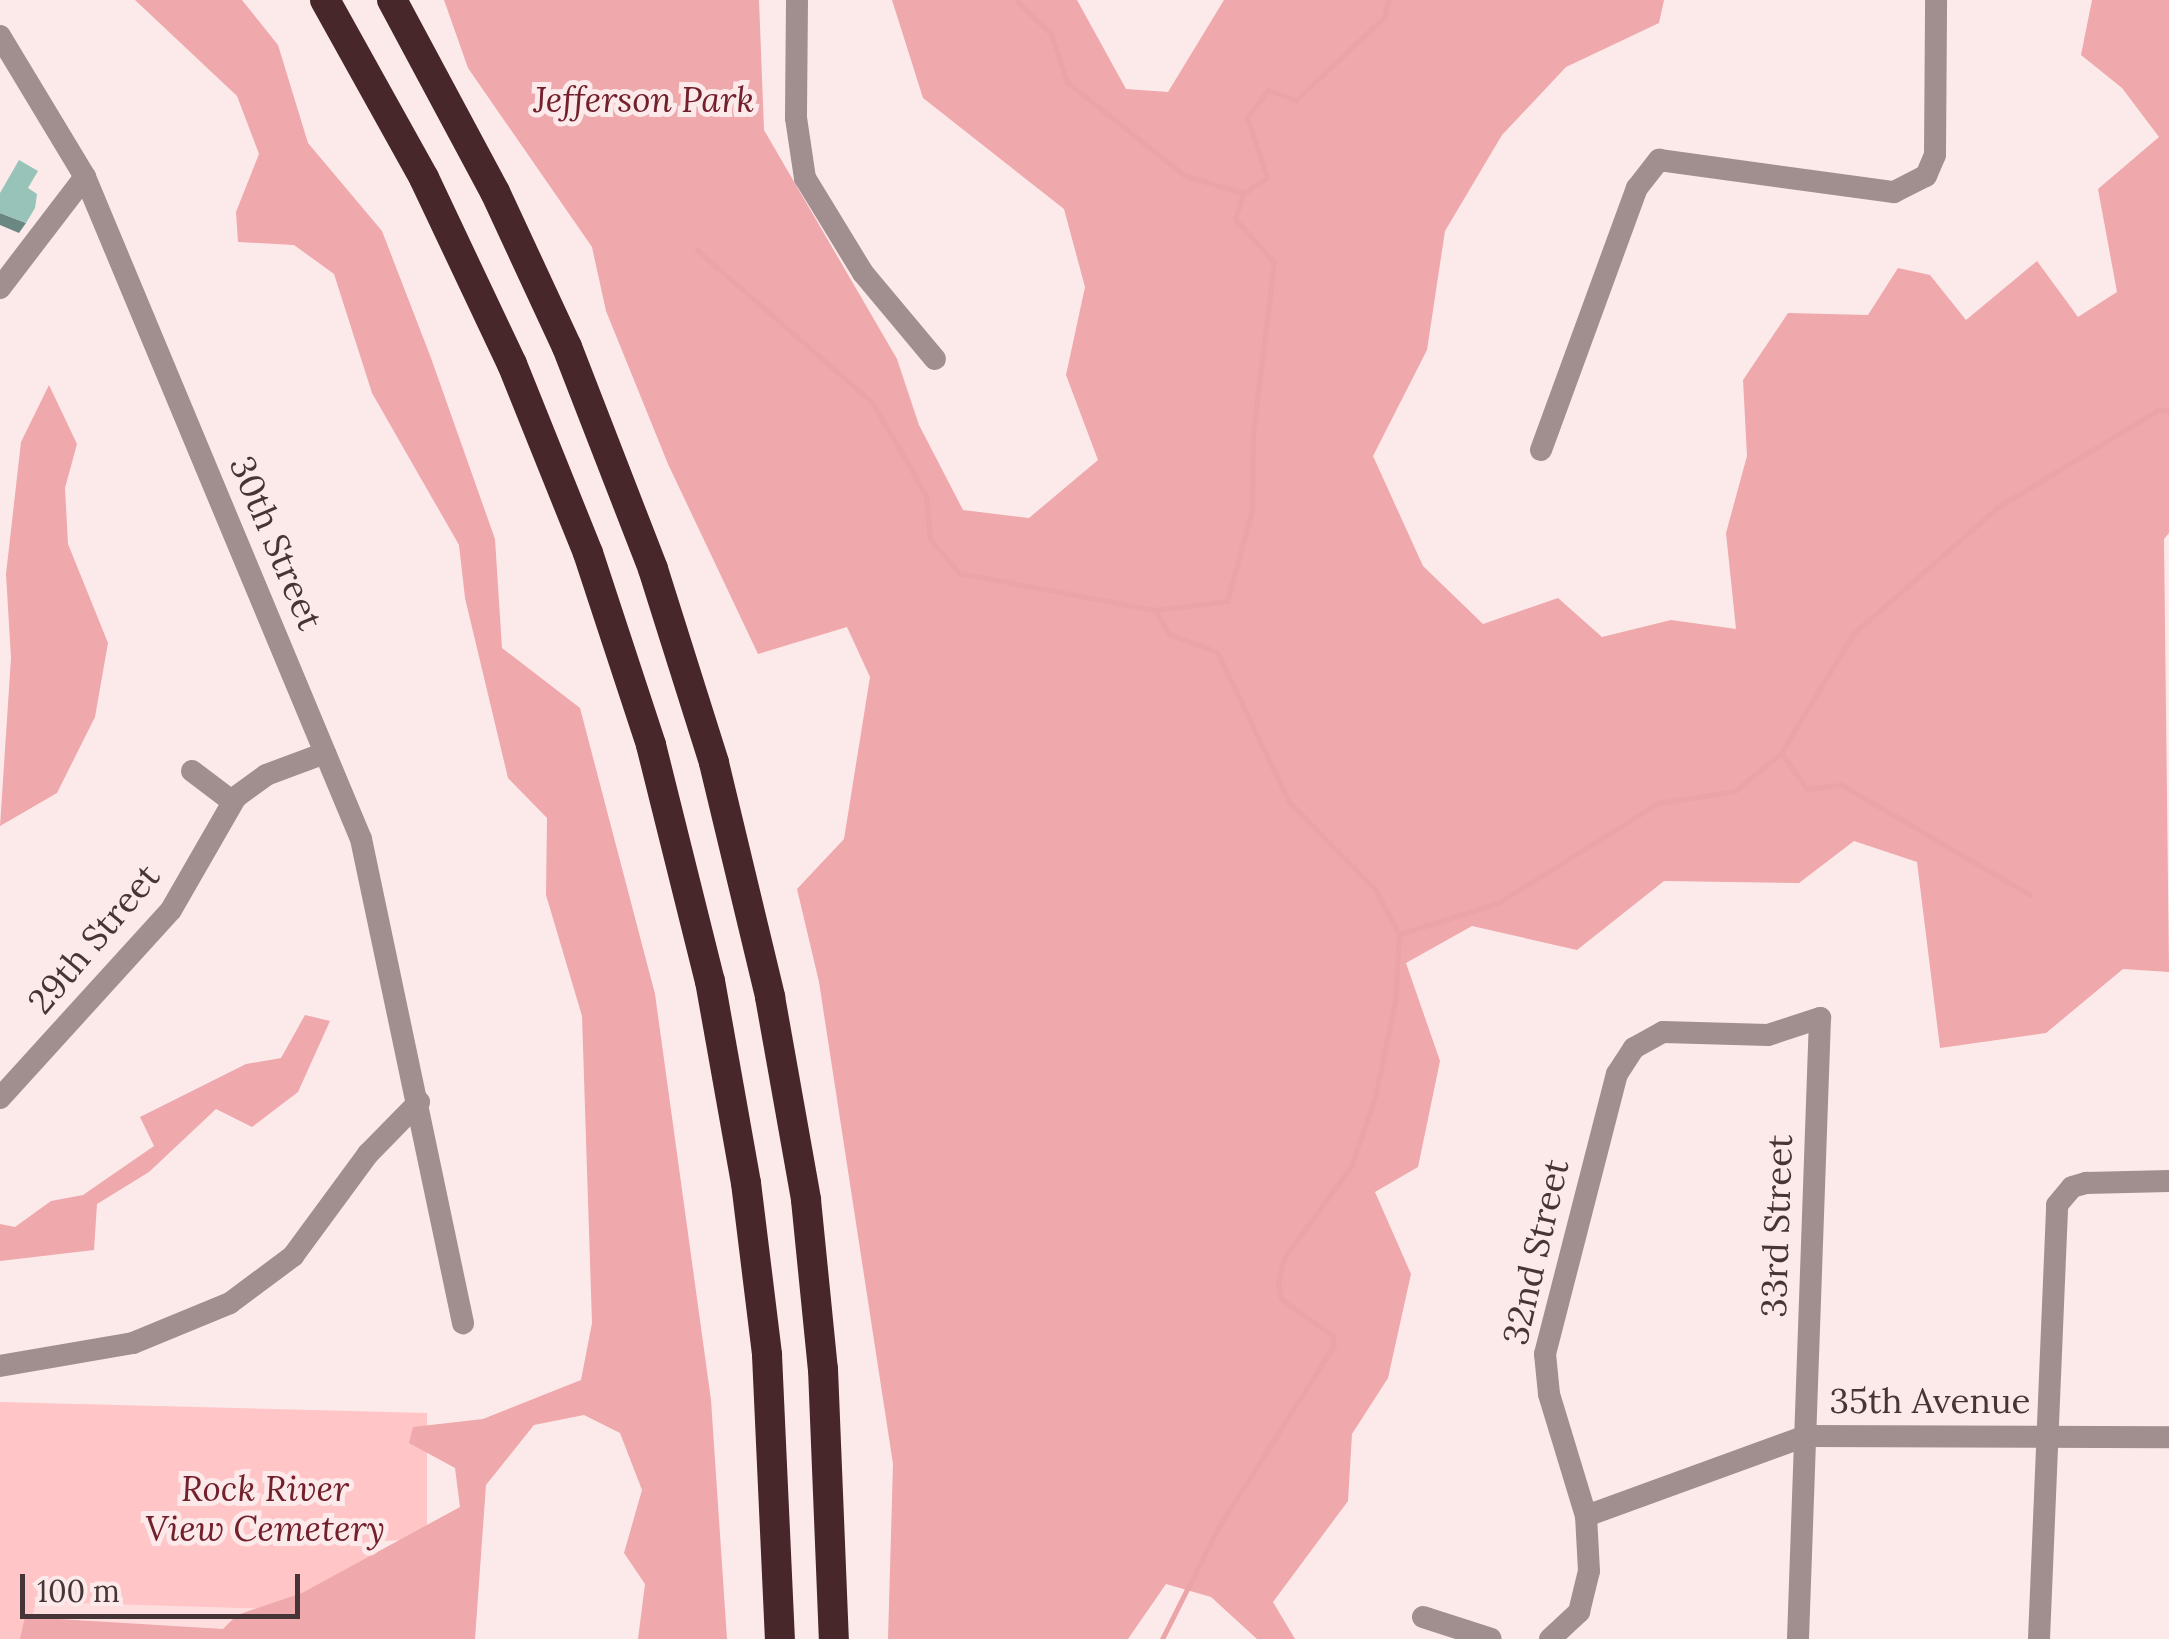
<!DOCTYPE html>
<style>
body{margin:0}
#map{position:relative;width:2169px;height:1639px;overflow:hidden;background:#fceaea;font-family:Lora,serif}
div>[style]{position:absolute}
.built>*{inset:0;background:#fdddde}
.green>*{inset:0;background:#ffc5c7}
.forest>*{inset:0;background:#efa8ab}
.stream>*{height:5px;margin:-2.5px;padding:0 2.5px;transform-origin:2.5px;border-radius:2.5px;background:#eba4a7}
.minor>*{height:22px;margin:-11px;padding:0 11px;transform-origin:11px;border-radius:11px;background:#a18f8f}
.highway>*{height:30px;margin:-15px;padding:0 15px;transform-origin:15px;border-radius:15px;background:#472729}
.shaded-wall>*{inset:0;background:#6a8881}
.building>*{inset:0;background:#97c3b8}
span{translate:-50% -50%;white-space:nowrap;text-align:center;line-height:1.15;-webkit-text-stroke:10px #fceaea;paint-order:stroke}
.park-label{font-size:35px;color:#72202c;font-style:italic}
.street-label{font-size:35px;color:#463536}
.scale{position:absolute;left:20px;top:1574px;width:280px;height:45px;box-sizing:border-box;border:5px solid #463536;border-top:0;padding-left:12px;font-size:30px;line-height:35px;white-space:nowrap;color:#463536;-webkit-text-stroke:8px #fceaea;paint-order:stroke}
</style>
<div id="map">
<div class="built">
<i style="clip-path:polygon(36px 1602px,343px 1611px,330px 1639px,27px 1639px)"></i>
</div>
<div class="green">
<i style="clip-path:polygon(0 1402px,427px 1413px,427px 1539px,382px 1541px,343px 1611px,36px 1602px,27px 1639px,0 1639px)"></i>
</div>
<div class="forest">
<i style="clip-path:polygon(135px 0,242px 0,278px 45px,308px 143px,382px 231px,431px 358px,495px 539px,502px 648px,580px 708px,655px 994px,711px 1400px,727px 1639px,638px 1639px,645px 1584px,624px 1553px,642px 1490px,620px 1433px,584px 1415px,534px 1425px,486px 1485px,475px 1639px,20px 1639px,25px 1617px,223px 1629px,237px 1615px,302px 1593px,460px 1507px,455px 1468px,409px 1443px,413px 1427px,483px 1419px,581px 1380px,592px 1323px,582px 1016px,546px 895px,547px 818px,508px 778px,465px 598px,459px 545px,372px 393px,334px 274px,294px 245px,238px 242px,236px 212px,259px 154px,237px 96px)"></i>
<i style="clip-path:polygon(444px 0,759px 0,764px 130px,897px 359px,919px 425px,963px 510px,1029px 518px,1098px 460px,1066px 375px,1085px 287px,1064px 209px,923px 98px,892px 0,1077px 0,1126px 89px,1168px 92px,1224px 0,1664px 0,1659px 23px,1566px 67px,1502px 135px,1445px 231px,1427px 350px,1373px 456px,1423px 566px,1483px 624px,1558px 598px,1602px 637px,1671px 620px,1736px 629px,1726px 533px,1747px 456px,1743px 380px,1788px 313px,1868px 315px,1898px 268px,1930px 275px,1966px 320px,2037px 261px,2078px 317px,2117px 292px,2098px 189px,2159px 137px,2122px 88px,2081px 55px,2092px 0,2169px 0,2169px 533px,2164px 539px,2169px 972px,2123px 969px,2046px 1033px,1940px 1048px,1917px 862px,1854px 841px,1799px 883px,1664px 881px,1577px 950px,1472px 926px,1406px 963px,1440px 1061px,1418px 1167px,1375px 1192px,1411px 1274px,1388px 1378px,1352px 1434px,1348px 1501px,1273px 1602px,1295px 1639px,1257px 1639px,1211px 1597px,1166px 1584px,1128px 1639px,888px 1639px,893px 1464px,819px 982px,797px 889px,844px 839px,870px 677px,847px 627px,758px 654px,668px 464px,606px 311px,592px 247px,468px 68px)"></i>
<i style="clip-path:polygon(49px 385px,77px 444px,65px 488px,68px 544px,108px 643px,95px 717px,57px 793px,0 826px,11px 658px,6px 574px,21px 442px)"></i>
<i style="clip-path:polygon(305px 1015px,330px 1021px,298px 1092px,252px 1127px,216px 1109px,149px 1172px,97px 1204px,94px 1250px,0 1261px,0 1224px,15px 1227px,51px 1201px,83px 1195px,154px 1146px,140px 1117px,246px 1064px,281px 1058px)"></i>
</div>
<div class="stream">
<i style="left:1018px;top:2px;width:46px;rotate:44.1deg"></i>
<i style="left:1051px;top:34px;width:51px;rotate:71.6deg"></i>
<i style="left:1067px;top:82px;width:149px;rotate:38.5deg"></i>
<i style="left:1184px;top:175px;width:61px;rotate:17.2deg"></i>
<i style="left:697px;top:250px;width:232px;rotate:41deg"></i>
<i style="left:872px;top:402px;width:108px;rotate:59.9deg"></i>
<i style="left:926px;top:495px;width:44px;rotate:84.8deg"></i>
<i style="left:930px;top:539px;width:45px;rotate:49.5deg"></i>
<i style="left:959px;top:573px;width:199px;rotate:10.7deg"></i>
<i style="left:1781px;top:753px;width:44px;rotate:54.2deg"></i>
<i style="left:1807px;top:789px;width:35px;rotate:-7deg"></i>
<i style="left:1842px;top:785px;width:218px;rotate:30.3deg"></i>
<i style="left:1399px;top:934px;width:104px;rotate:-17.4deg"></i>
<i style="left:1498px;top:903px;width:189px;rotate:-32deg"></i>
<i style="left:1658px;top:803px;width:78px;rotate:-8.9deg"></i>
<i style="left:1735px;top:791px;width:60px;rotate:-39.6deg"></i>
<i style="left:1781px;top:753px;width:140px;rotate:-58.7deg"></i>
<i style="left:1854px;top:633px;width:191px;rotate:-41.2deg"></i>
<i style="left:1998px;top:507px;width:187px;rotate:-31.2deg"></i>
<i style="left:2158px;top:410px;width:11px;rotate:5deg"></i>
<i style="left:1162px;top:1639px;width:121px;rotate:-63.4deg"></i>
<i style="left:1216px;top:1531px;width:220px;rotate:-57.6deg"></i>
<i style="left:1334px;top:1345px;width:10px;rotate:-101deg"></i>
<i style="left:1332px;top:1335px;width:62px;rotate:-144.8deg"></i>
<i style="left:1281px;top:1299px;width:17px;rotate:-100deg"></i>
<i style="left:1278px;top:1282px;width:25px;rotate:-76deg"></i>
<i style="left:1284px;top:1258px;width:114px;rotate:-53.9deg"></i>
<i style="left:1351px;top:1166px;width:73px;rotate:-70.8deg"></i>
<i style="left:1375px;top:1097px;width:97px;rotate:-78.1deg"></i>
<i style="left:1395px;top:1002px;width:68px;rotate:-86.6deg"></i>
<i style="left:1399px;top:934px;width:51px;rotate:-118.1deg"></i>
<i style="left:1375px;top:889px;width:122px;rotate:-134.7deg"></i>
<i style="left:1289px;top:802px;width:166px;rotate:-115.6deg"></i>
<i style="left:1217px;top:652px;width:51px;rotate:-159.4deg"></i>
<i style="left:1169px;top:634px;width:28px;rotate:-120deg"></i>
<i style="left:1155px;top:610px;width:73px;rotate:-7.1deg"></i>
<i style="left:1227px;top:601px;width:94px;rotate:-74.6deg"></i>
<i style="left:1252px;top:510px;width:77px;rotate:-89.3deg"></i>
<i style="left:1253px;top:433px;width:172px;rotate:-83deg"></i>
<i style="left:1274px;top:262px;width:58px;rotate:-132.2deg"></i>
<i style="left:1235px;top:219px;width:26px;rotate:-72deg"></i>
<i style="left:1243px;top:194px;width:29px;rotate:-35deg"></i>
<i style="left:1267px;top:177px;width:63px;rotate:-108.4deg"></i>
<i style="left:1247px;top:117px;width:34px;rotate:-52deg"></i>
<i style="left:1268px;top:90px;width:30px;rotate:20deg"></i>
<i style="left:1296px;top:100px;width:122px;rotate:-43.3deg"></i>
<i style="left:1385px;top:16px;width:16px;rotate:-79deg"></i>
</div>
<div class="minor">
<i style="left:797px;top:0;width:118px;rotate:90.5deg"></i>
<i style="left:796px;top:118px;width:61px;rotate:81.5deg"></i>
<i style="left:805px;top:178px;width:111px;rotate:58.6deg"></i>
<i style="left:863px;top:273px;width:112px;rotate:50.1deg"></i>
<i style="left:0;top:36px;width:165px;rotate:58.9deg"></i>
<i style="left:85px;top:177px;width:717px;rotate:67.37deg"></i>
<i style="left:361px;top:839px;width:495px;rotate:78.1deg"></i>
<i style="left:0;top:288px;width:140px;rotate:-52.6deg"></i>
<i style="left:1541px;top:450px;width:279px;rotate:-69.9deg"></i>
<i style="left:1637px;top:188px;width:36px;rotate:-52deg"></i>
<i style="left:1659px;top:160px;width:237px;rotate:7.8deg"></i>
<i style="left:1894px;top:192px;width:36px;rotate:-27deg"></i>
<i style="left:1926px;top:176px;width:23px;rotate:-67deg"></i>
<i style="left:1935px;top:155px;width:155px;rotate:-89.6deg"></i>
<i style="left:192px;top:771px;width:51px;rotate:37.1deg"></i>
<i style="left:0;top:1098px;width:254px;rotate:-47.7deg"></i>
<i style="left:171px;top:910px;width:130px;rotate:-60.1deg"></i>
<i style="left:236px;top:797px;width:37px;rotate:-36deg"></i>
<i style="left:266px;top:775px;width:63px;rotate:-20.4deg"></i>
<i style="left:0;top:1366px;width:135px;rotate:-9.8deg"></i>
<i style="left:133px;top:1343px;width:105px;rotate:-22.4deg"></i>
<i style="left:230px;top:1303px;width:79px;rotate:-36.7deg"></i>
<i style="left:293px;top:1256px;width:127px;rotate:-53.7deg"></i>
<i style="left:368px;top:1154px;width:73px;rotate:-45.6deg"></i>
<i style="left:1586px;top:1516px;width:234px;rotate:-20deg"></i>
<i style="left:1806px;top:1436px;width:363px;rotate:0.2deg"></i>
<i style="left:1423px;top:1617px;width:71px;rotate:17.9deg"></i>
<i style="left:1550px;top:1639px;width:40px;rotate:-43deg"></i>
<i style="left:1579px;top:1612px;width:42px;rotate:-76.3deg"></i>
<i style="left:1589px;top:1571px;width:55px;rotate:-93.1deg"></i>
<i style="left:1586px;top:1516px;width:127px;rotate:-106.9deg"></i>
<i style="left:1549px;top:1394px;width:40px;rotate:-95.7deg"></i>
<i style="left:1545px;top:1354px;width:289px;rotate:-75.6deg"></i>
<i style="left:1617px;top:1074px;width:31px;rotate:-57deg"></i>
<i style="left:1634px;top:1048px;width:33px;rotate:-29deg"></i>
<i style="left:1663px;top:1032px;width:105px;rotate:1.6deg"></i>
<i style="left:1768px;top:1035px;width:55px;rotate:-18.1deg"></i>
<i style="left:1820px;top:1018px;width:621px;rotate:92.03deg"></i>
<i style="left:2039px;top:1639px;width:434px;rotate:-87.6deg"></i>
<i style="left:2057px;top:1205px;width:23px;rotate:-50deg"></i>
<i style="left:2072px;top:1187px;width:15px;rotate:-16deg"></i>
<i style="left:2086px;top:1183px;width:83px;rotate:-1.4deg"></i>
</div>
<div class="highway">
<i style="left:325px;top:0;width:204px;rotate:60.9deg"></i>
<i style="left:424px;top:178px;width:206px;rotate:64.7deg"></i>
<i style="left:512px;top:364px;width:204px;rotate:68.1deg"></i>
<i style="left:588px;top:553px;width:202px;rotate:71.8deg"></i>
<i style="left:651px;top:745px;width:243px;rotate:76deg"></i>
<i style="left:710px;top:981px;width:205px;rotate:79.9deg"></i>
<i style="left:746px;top:1183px;width:173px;rotate:83deg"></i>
<i style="left:767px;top:1355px;width:284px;rotate:87.4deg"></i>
<i style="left:392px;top:0;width:218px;rotate:61.8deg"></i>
<i style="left:495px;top:192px;width:171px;rotate:65.1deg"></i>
<i style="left:567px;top:347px;width:238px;rotate:68.8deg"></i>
<i style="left:653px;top:569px;width:203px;rotate:72.5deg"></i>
<i style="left:714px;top:763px;width:241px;rotate:76.5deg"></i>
<i style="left:770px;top:997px;width:206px;rotate:79.9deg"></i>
<i style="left:806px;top:1200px;width:170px;rotate:84.3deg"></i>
<i style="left:823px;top:1369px;width:270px;rotate:87.7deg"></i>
</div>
<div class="shaded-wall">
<i style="clip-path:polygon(0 213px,26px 223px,19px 233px,0 225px)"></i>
</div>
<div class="building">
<i style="clip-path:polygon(19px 160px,38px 171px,28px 188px,37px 194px,35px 208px,26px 223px,0 213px,0 193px)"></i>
</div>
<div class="park-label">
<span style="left:644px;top:100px">Jefferson Park</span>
<span style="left:265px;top:1509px">Rock River<br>View Cemetery</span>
</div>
<div class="street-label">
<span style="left:276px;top:543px;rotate:67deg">30th Street</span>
<span style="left:94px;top:939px;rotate:-50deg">29th Street</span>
<span style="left:1777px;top:1226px;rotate:-88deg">33rd Street</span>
<span style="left:1536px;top:1252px;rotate:-77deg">32nd Street</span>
<span style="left:1930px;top:1401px">35th Avenue</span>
</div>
<div class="scale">100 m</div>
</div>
